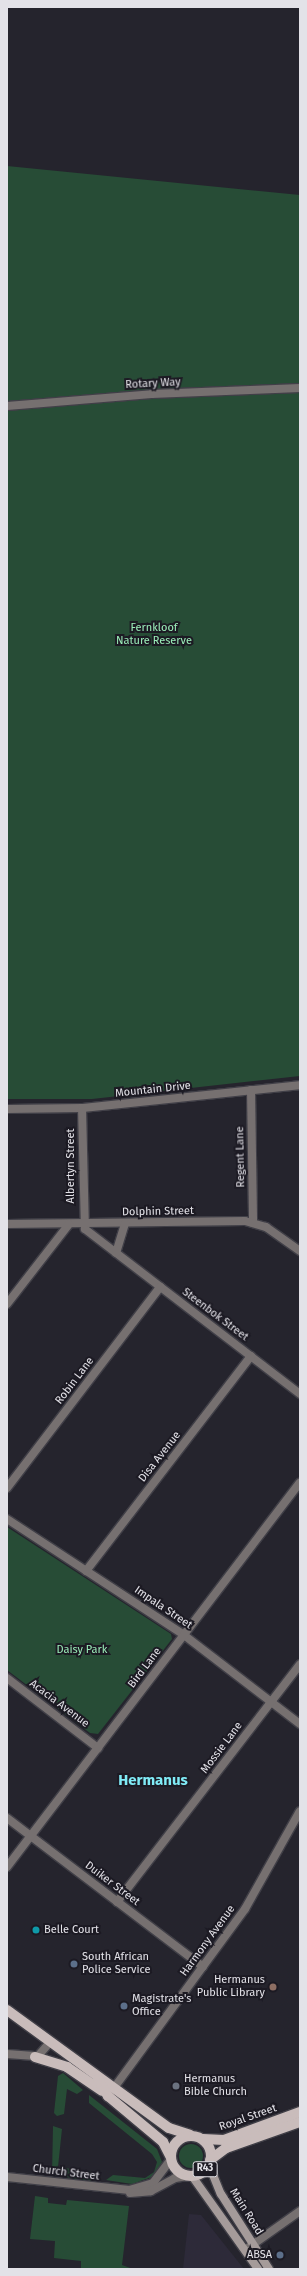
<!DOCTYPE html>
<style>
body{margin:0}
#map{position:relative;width:307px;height:2276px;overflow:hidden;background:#25242d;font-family:"Fira Sans",sans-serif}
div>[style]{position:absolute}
.built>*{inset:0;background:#2d2a39}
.green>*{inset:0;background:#274c36}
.round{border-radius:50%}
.roads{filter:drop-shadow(1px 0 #403f47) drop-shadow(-1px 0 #403f47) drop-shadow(0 1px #403f47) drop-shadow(0 -1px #403f47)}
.street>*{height:8px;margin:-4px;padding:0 4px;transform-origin:4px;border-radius:4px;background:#767070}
.secondary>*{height:8px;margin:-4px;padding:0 4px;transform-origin:4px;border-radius:4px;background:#a59b9a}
.primary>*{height:10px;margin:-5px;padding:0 5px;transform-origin:5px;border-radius:5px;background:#c9bcbb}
.primary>.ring{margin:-5px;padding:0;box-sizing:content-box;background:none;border:10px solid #c9bcbb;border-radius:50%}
.dots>*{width:11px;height:11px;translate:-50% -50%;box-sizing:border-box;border:2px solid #1c1a23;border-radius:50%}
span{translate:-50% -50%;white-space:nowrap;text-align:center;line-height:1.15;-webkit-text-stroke:4px #1c1a23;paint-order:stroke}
.shield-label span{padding:1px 3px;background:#1c1a23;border:1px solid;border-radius:3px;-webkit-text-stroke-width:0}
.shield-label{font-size:10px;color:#e3e2e8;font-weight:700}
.street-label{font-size:11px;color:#e3e2e8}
.park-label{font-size:11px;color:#9bedb9}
.poi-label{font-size:11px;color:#e3e2e8}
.left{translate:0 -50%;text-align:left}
.right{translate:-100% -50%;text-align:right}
.district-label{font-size:15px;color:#80ebf6;font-weight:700}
.frame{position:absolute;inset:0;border:8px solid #e3e2e8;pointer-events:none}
</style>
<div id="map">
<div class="built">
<i style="clip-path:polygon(189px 2214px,201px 2215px,244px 2269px,183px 2269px)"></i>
</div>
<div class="green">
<i style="clip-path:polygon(7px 166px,300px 195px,300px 1076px,92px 1099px,7px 1099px)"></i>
<i style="clip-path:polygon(7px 1527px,171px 1634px,172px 1639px,98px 1734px,90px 1733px,7px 1670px)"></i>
<i style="clip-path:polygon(63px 2073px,83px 2090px,77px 2094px,67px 2089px,64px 2114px,57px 2116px,54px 2113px,58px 2076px)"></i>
<i style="clip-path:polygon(89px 2095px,157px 2149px,162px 2162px,152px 2177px,132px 2184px,106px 2180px,113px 2175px,145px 2178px,154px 2172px,157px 2162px,152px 2154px,89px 2103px)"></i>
<i style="clip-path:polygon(53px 2126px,62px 2129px,58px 2167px,92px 2172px,91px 2181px,52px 2175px)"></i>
<i class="round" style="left:179px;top:2144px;width:24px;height:24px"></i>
<i style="clip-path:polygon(35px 2196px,48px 2198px,48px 2203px,66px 2205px,67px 2200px,129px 2206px,122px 2265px,133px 2269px,81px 2269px,81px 2261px,54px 2258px,55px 2241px,30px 2239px)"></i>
</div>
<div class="roads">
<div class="street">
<i style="left:7px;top:406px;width:145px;rotate:-4.7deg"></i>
<i style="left:152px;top:394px;width:148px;rotate:-2.3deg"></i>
<i style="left:251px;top:1090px;width:133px;rotate:89.1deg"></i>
<i style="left:82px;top:1108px;width:121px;rotate:88.6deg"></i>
<i style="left:85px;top:1229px;width:271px;rotate:37.5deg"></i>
<i style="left:7px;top:1109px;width:75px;rotate:-0.8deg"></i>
<i style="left:82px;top:1108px;width:219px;rotate:-6deg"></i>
<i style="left:7px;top:1224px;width:238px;rotate:-0.7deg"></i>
<i style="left:245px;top:1221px;width:22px;rotate:16deg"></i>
<i style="left:266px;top:1227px;width:42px;rotate:35.2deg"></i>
<i style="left:116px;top:1253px;width:31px;rotate:-73deg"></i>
<i style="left:7px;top:1304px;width:101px;rotate:-52.2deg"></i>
<i style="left:7px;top:1488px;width:253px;rotate:-52.7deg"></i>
<i style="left:7px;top:1519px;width:212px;rotate:33.2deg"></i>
<i style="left:184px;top:1635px;width:146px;rotate:37.5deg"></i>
<i style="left:86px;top:1571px;width:271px;rotate:-52.5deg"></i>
<i style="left:7px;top:1678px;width:115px;rotate:37.6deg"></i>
<i style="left:7px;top:1818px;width:246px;rotate:37.2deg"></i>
<i style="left:7px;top:1867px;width:483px;rotate:-52.7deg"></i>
<i style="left:117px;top:1902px;width:300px;rotate:-52.4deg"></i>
<i style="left:7px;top:2054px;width:31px;rotate:4deg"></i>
<i style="left:38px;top:2056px;width:18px;rotate:-49deg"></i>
<i style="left:111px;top:2092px;width:227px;rotate:-53.8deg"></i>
<i style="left:245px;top:1909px;width:112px;rotate:-60.7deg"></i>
<i style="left:7px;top:2177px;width:123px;rotate:6.1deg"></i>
<i style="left:129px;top:2190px;width:25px;rotate:-16deg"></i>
<i style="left:153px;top:2183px;width:30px;rotate:-53deg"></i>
<i style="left:130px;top:2193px;width:21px;rotate:-5deg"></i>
<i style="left:151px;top:2191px;width:27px;rotate:-28deg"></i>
<i style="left:175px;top:2178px;width:13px;rotate:-9deg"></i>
<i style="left:245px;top:2250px;width:67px;rotate:-35.3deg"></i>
</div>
<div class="secondary">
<i style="left:209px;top:2165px;width:31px;rotate:68deg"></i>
<i style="left:221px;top:2194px;width:89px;rotate:57.4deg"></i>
<i style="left:192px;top:2176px;width:114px;rotate:54.6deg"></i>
</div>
<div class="primary">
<i style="left:7px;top:2010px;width:200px;rotate:36.1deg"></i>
<i style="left:169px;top:2128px;width:22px;rotate:18deg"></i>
<i style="left:35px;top:2057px;width:34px;rotate:17deg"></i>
<i style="left:67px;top:2067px;width:42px;rotate:34.4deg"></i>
<i style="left:98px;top:2079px;width:20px;rotate:60deg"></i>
<i style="left:108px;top:2096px;width:72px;rotate:39.9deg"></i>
<i style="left:163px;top:2142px;width:16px;rotate:63deg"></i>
<i class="ring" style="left:171px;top:2136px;width:30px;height:30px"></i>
<i style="left:203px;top:2139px;width:21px;rotate:3deg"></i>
<i style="left:224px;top:2140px;width:81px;rotate:-20.2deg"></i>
<i style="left:210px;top:2160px;width:20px;rotate:-37deg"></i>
<i style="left:226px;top:2148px;width:78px;rotate:-19.4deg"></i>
</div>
</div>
<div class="dots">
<i style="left:36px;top:1930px;background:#0f9aa8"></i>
<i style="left:74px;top:1964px;background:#5c6f8a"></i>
<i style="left:273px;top:1987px;background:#8d6e63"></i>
<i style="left:124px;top:2006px;background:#5c6f8a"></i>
<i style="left:176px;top:2086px;background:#6b7280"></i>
<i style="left:280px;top:2255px;background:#5c6f8a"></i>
</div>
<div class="shield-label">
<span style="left:205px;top:2169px">R43</span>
</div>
<div class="street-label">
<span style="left:153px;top:384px;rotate:-3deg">Rotary Way</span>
<span style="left:153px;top:1090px;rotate:-6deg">Mountain Drive</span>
<span style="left:241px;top:1157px;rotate:-91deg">Regent Lane</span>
<span style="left:71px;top:1166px;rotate:-90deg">Albertyn Street</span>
<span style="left:158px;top:1212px;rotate:-1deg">Dolphin Street</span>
<span style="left:215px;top:1315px;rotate:37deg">Steenbok Street</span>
<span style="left:75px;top:1381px;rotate:-53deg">Robin Lane</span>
<span style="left:160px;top:1457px;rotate:-52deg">Disa Avenue</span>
<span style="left:163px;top:1608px;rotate:34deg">Impala Street</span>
<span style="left:145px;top:1668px;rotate:-53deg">Bird Lane</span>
<span style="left:59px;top:1704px;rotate:37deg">Acacia Avenue</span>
<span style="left:222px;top:1748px;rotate:-53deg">Mossie Lane</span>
<span style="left:112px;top:1884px;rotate:37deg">Duiker Street</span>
<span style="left:208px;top:1941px;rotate:-54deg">Harmony Avenue</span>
<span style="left:248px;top:2118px;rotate:-19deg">Royal Street</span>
<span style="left:66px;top:2173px;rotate:7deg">Church Street</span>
<span style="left:246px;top:2212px;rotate:58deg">Main Road</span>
</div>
<div class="park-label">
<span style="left:154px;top:635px">Fernkloof<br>Nature Reserve</span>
<span style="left:82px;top:1650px">Daisy Park</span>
</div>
<div class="poi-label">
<span class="left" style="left:44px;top:1930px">Belle Court</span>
<span class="left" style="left:82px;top:1964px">South African<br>Police Service</span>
<span class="right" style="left:265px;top:1987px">Hermanus<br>Public Library</span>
<span class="left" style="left:132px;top:2006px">Magistrate's<br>Office</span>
<span class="left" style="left:184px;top:2086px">Hermanus<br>Bible Church</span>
<span class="right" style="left:272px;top:2255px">ABSA</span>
</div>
<div class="district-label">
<span style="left:153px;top:1781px">Hermanus</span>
</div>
<div class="frame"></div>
</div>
